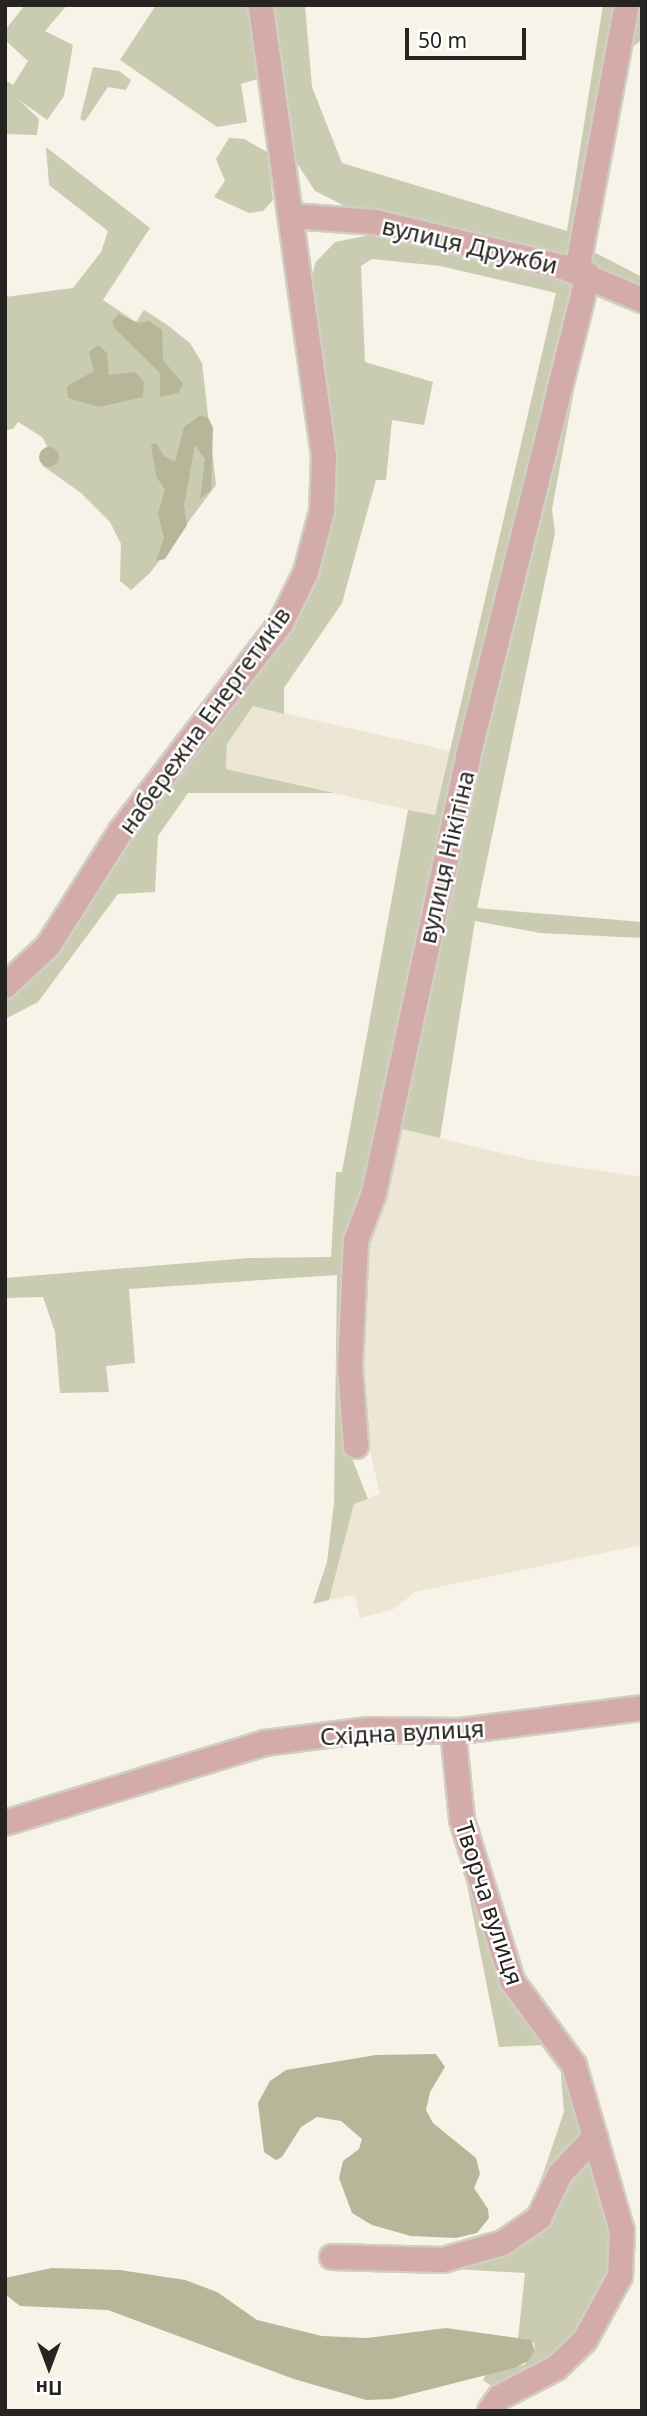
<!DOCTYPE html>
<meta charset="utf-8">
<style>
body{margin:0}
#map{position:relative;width:647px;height:2416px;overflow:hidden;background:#f7f3e8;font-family:"Noto Sans",sans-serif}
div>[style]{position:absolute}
.built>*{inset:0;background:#ede6d4}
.green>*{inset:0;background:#caccb1}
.forest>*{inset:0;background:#b5b798}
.round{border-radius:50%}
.roads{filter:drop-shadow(2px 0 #d1cec4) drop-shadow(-2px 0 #d1cec4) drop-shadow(0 2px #d1cec4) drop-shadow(0 -2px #d1cec4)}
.minor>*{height:24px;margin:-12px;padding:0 12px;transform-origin:12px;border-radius:12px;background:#d3acaa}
span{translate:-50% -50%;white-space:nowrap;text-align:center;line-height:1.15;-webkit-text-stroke:5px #fff;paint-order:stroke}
.street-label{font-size:24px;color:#262420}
.frame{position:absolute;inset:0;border:7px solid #262420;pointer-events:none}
.north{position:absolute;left:14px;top:2332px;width:70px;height:70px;-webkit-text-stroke:5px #fff;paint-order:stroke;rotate:180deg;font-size:19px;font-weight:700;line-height:28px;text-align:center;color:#262420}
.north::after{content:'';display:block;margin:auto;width:24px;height:32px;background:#262420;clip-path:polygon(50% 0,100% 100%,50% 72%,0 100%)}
.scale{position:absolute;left:405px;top:28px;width:121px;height:32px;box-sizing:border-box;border:4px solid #262420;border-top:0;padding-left:9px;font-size:21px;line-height:24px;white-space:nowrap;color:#262420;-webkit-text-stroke:5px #fff;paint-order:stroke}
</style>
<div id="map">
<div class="built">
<i style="clip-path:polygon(253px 706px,450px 751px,435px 816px,226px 769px,227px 744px)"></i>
<i style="clip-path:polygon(393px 1127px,535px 1161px,642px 1177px,642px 1545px,415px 1592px,394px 1609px,360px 1618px,355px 1595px,329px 1600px,354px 1504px,380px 1494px,362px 1417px,362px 1259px,373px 1235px)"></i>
</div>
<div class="green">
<i style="clip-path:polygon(25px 5px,67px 5px,45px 31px,73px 45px,64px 96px,47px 120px,18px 99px,39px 119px,37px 135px,5px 134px,5px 80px,13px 85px,28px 61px,5px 40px,5px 30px)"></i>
<i style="clip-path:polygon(156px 5px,250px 5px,260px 69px,258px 79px,241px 84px,247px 122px,217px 127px,120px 60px)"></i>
<i style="clip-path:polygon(271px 5px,305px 5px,312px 87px,342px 163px,567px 231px,603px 5px,622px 5px,576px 246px,566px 259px,359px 213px,315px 191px,296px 162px)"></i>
<i style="clip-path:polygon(634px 5px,642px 5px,642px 40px,628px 50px)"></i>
<i style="clip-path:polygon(93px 67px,119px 71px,131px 80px,126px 90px,108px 87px,85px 121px,80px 119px)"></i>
<i style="clip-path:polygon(229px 138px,244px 139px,267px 152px,273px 200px,263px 211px,249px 213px,214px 197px,225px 181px,216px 159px)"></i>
<i style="clip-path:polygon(46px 147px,150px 228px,103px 300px,136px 322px,144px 310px,166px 324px,190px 343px,202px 363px,216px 485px,150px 573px,131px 590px,120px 581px,121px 544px,110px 522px,81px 493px,43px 466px,40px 458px,47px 446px,42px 437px,18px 422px,13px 429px,5px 430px,5px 297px,73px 288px,101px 252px,108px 231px,49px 185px)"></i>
<i style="clip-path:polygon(376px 234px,571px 280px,576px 287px,415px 938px,373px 1167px,351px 1456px,368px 1499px,354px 1504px,329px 1600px,313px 1604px,327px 1562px,334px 1503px,337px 1275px,129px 1289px,135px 1363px,106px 1366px,109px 1392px,60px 1393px,55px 1332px,43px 1297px,5px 1298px,5px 1278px,249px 1258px,331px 1257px,336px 1172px,342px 1172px,408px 810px,435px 815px,556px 293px,440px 266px,372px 259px,361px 266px,365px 362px,433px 382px,424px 425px,392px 420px,386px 480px,376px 480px,342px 603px,284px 688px,284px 714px,253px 706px,227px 744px,226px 769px,334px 793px,188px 793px,158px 836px,155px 892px,118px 894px,38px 1002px,5px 1019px,5px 1002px,29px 981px,300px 608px,327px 411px,312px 279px,315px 263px,335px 242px)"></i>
<i style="clip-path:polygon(592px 251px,642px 277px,642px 293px,589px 270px)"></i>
<i style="clip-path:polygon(585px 331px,552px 509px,555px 533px,477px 908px,642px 922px,642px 938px,540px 933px,475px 921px,440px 1138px,393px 1127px,453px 857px)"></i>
<i style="clip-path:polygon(459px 1845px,560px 2053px,618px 2233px,608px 2293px,557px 2362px,497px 2390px,483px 2380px,488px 2371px,524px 2365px,535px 2351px,534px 2343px,518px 2339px,525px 2273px,453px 2269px,529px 2215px,564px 2112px,560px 2062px,545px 2045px,499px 2047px)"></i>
</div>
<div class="forest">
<i style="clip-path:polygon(118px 314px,138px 323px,149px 321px,162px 330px,163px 360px,183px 384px,178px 393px,160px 397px,160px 373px,115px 329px,112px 322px)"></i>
<i style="clip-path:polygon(98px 345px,107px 353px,109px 375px,135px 372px,144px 382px,143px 397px,99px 407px,68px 398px,67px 386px,94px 371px,89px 352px)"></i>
<i style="clip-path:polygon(201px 415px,209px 419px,213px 428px,211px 490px,200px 499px,205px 459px,195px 445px,184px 505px,187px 525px,165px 559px,156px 561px,164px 538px,158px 513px,165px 490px,156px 476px,151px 444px,156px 443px,164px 456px,175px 462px,184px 427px)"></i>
<i class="round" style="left:39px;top:447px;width:20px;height:20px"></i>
<i style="clip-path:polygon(436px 2054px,445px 2067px,430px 2092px,426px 2110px,433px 2123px,476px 2158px,480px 2174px,474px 2188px,488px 2209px,489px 2218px,477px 2233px,456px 2238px,411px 2236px,372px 2225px,352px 2213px,339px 2178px,343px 2161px,359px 2149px,362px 2139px,341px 2121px,317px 2117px,301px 2127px,282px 2157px,276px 2160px,264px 2152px,258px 2103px,270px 2081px,286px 2070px,376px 2055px)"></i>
<i style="clip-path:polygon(52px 2268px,120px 2270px,185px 2280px,217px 2292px,257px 2320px,322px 2336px,367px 2338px,446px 2328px,531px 2340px,535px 2351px,528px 2361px,514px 2368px,392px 2399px,366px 2400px,294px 2379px,108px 2310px,20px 2306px,5px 2294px,5px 2278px)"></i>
</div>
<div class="roads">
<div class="minor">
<i style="left:292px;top:216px;width:83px;rotate:4.1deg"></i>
<i style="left:375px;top:222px;width:193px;rotate:13.5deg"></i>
<i style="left:563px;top:267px;width:86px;rotate:22.7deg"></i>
<i style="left:577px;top:271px;width:271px;rotate:-79.4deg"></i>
<i style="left:5px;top:986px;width:59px;rotate:-42.9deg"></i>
<i style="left:48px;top:946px;width:136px;rotate:-57.6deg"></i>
<i style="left:121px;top:831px;width:262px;rotate:-52.4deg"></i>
<i style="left:281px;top:623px;width:57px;rotate:-63.9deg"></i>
<i style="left:306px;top:572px;width:63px;rotate:-75.3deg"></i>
<i style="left:322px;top:511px;width:55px;rotate:-87.9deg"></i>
<i style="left:324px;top:456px;width:455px;rotate:-98deg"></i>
<i style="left:356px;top:1446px;width:79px;rotate:-94.3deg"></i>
<i style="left:350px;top:1367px;width:126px;rotate:-87.3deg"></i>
<i style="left:356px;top:1241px;width:51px;rotate:-69.4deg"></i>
<i style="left:374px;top:1193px;width:446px;rotate:-77.8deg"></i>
<i style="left:468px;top:757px;width:497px;rotate:-76deg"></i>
<i style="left:453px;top:1731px;width:89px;rotate:84.2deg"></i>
<i style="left:462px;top:1820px;width:169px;rotate:72.7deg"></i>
<i style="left:512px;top:1981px;width:104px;rotate:53.6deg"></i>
<i style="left:574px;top:2065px;width:173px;rotate:73.9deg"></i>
<i style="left:622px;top:2231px;width:45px;rotate:92.5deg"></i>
<i style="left:620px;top:2276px;width:73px;rotate:118.7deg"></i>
<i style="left:585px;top:2340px;width:40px;rotate:136deg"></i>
<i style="left:556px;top:2368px;width:63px;rotate:152.6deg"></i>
<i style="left:500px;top:2397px;width:17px;rotate:126deg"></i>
<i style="left:5px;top:1823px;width:272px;rotate:-17.1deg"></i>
<i style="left:265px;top:1743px;width:102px;rotate:-7.3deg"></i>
<i style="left:366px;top:1730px;width:94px;rotate:0.6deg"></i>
<i style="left:460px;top:1731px;width:183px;rotate:-7.2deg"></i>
<i style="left:332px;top:2257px;width:111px;rotate:1.5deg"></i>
<i style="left:443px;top:2260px;width:62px;rotate:-15.8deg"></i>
<i style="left:503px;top:2243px;width:44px;rotate:-34.8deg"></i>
<i style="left:539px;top:2218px;width:49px;rotate:-64.5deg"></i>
<i style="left:560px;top:2174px;width:51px;rotate:-46.6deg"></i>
</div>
</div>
<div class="street-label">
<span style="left:470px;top:245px;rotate:13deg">вулиця Дружби</span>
<span style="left:204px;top:720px;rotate:-54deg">набережна Енергетиків</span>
<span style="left:446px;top:857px;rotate:-77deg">вулиця Нікітіна</span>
<span style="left:402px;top:1732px;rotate:-3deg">Східна вулиця</span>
<span style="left:490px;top:1903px;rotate:72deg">Творча вулиця</span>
</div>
<div class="frame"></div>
<div class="north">Пн</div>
<div class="scale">50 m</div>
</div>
